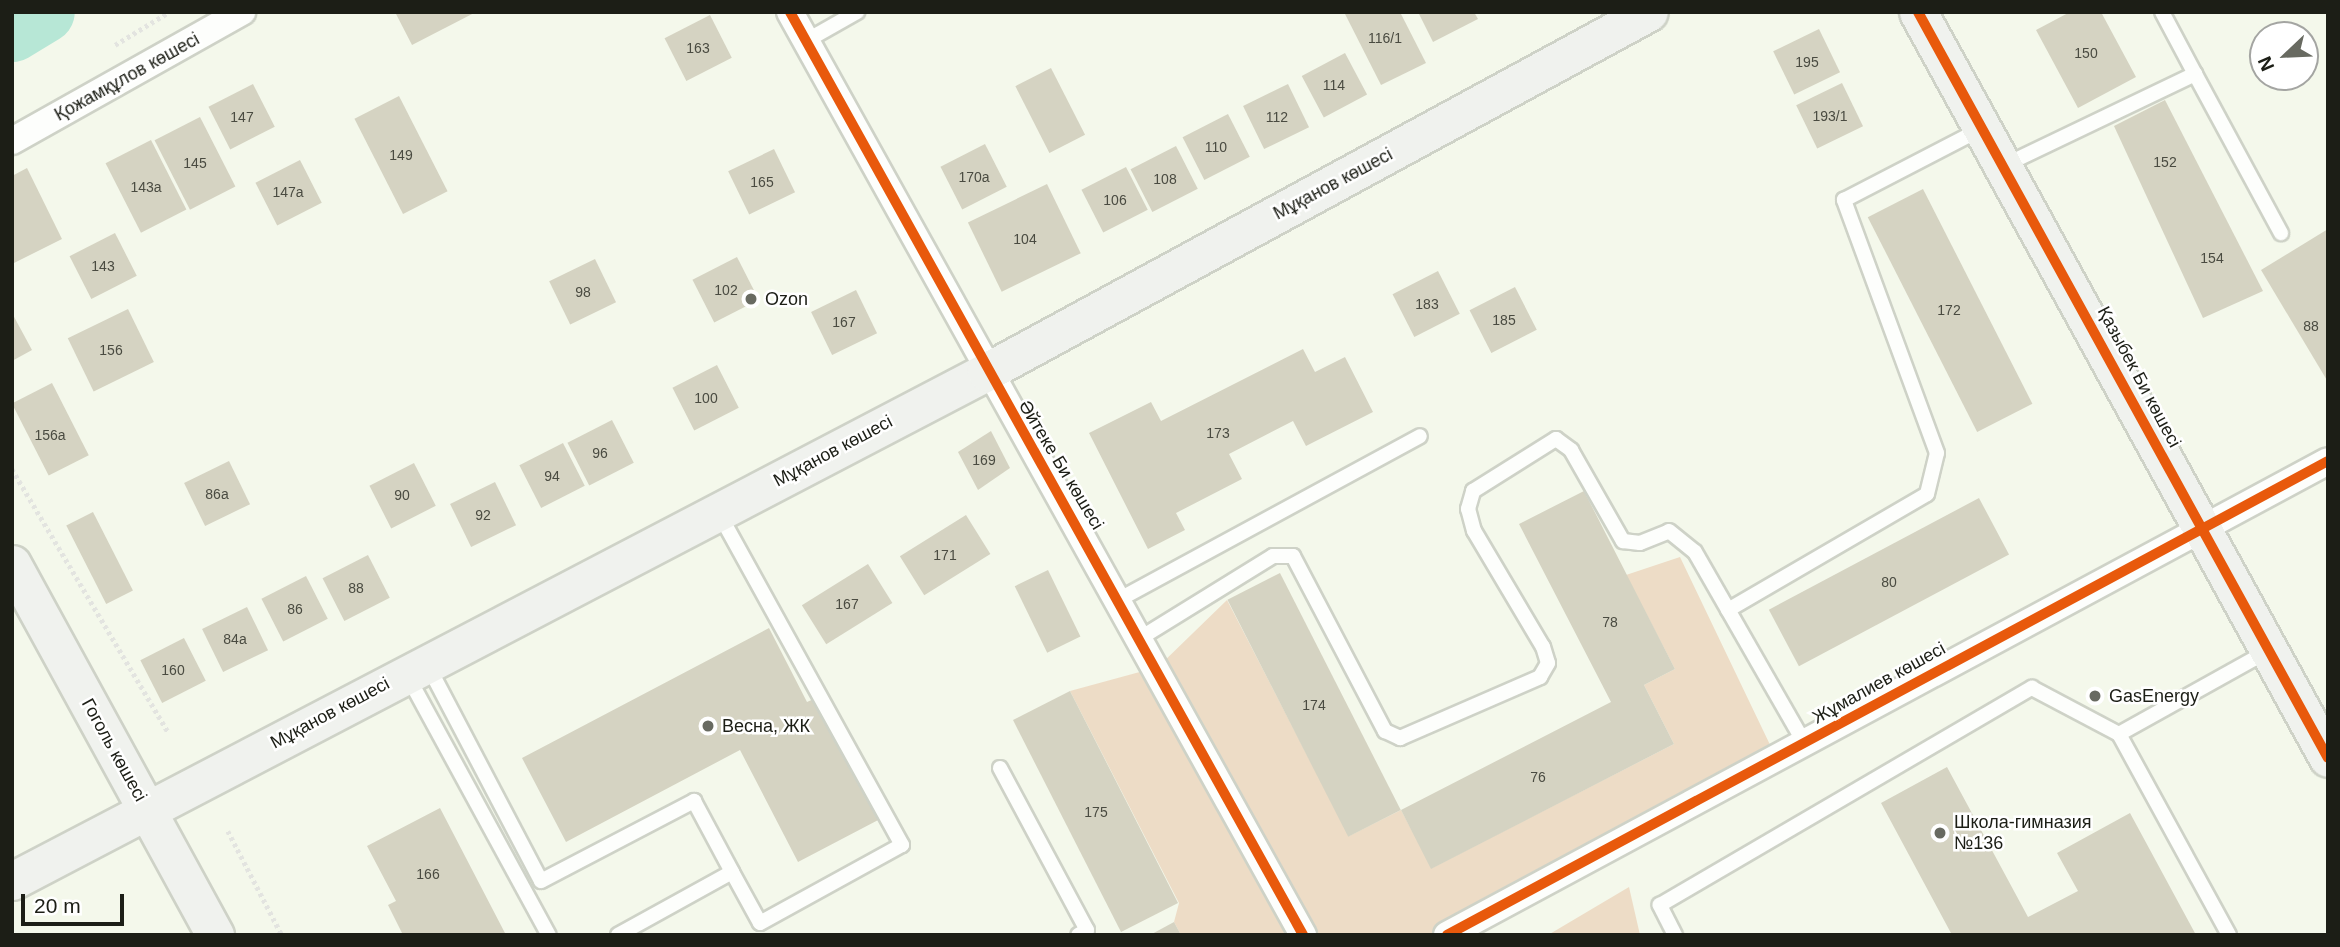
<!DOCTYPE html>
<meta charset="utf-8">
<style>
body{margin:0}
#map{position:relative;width:2340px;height:947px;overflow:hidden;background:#f4f8eb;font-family:Helvetica,sans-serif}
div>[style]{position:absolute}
.green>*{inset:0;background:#eddcc6}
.river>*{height:61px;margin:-30.5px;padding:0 30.5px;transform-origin:30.5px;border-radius:30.5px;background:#b7e7d6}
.building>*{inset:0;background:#d5d3c2;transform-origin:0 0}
.path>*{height:4.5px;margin-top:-2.25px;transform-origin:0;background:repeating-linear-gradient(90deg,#e3e4e0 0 3.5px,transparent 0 7px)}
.roads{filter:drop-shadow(2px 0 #ced2c7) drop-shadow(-2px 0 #ced2c7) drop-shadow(0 2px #ced2c7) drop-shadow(0 -2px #ced2c7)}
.lane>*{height:14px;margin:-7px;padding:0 7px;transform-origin:7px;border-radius:7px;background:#fdfefc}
.street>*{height:26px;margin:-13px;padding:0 13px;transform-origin:13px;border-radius:13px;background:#fdfefc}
.secondary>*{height:37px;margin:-18.5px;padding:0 18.5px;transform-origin:18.5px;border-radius:18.5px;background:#f0f2ee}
.cycleway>*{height:10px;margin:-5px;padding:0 5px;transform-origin:5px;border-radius:5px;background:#e8590c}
.dots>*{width:19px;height:19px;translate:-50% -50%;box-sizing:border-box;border:4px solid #fff;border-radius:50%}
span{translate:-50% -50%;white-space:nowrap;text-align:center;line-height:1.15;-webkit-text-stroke:5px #fff;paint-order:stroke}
.number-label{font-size:14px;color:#4a4b41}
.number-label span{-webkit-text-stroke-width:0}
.street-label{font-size:18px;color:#1c1e16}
.poi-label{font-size:18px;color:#1c1e16}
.left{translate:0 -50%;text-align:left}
.frame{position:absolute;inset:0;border:14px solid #1c1e16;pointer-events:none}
.north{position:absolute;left:2249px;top:21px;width:70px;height:70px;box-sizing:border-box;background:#fff;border:2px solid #a4a5a2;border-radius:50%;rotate:247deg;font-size:19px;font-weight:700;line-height:28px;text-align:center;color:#1c1e16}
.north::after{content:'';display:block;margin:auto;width:24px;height:32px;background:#686a61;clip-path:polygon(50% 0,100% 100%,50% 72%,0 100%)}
.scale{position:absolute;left:21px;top:894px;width:103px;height:32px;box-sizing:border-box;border:4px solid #1c1e16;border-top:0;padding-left:9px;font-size:21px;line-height:24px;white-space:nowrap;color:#1c1e16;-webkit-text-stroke:5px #fff;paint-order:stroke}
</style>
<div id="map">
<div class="green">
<i style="clip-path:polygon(1680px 557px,1773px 751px,1442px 935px,1181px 935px,1174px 922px,1179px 903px,1070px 691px,1158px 667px,1227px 600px,1349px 836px,1401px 810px,1432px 868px,1674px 744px,1644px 685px,1675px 669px,1626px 575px)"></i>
<i style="clip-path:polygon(1629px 887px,1640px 935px,1548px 935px)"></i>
</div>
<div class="river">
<i style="left:12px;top:31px;width:37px;rotate:-31deg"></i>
</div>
<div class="building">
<i style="clip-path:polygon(395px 12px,476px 12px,412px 45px)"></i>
<i style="clip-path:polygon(1344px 12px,1400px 12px,1426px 63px,1381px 85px)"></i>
<i style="clip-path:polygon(1418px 12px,1474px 12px,1478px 19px,1433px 42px)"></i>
<i style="clip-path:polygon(2070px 12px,2101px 12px,2136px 77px,2078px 108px,2036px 30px)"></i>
<i style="left:710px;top:15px;width:48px;height:51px;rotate:63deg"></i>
<i style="left:1819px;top:29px;width:48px;height:51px;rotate:64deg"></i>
<i style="left:1345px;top:53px;width:47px;height:49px;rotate:62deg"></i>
<i style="left:1051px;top:68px;width:75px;height:40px;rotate:63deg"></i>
<i style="left:1842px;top:83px;width:48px;height:51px;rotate:64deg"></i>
<i style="left:253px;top:84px;width:48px;height:50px;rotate:63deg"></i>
<i style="left:1288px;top:84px;width:48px;height:50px;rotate:64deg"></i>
<i style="left:399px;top:96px;width:107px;height:50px;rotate:63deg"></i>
<i style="clip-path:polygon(2165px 100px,2263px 291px,2203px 318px,2114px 126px)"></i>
<i style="left:1228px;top:114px;width:48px;height:51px;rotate:63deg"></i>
<i style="left:200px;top:117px;width:78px;height:51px;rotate:63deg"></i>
<i style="left:151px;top:140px;width:78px;height:51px;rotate:63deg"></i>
<i style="left:985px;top:144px;width:48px;height:50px;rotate:63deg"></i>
<i style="left:1176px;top:146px;width:48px;height:51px;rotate:63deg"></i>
<i style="left:774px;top:149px;width:48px;height:51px;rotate:64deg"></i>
<i style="left:300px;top:160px;width:48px;height:50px;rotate:63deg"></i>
<i style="left:1126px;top:167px;width:48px;height:50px;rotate:63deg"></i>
<i style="clip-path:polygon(27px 168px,62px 239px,12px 264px,12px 176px)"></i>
<i style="left:1047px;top:184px;width:77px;height:88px;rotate:64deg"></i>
<i style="left:1923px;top:189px;width:241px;height:62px;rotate:63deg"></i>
<i style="clip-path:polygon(2328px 229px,2328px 382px,2261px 270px)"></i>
<i style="left:115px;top:233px;width:48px;height:51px;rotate:63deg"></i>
<i style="left:737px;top:257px;width:48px;height:50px;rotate:63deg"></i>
<i style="left:595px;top:259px;width:48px;height:51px;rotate:64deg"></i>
<i style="left:1438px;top:271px;width:48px;height:51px;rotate:63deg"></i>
<i style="left:1515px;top:287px;width:48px;height:51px;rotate:63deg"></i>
<i style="left:856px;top:290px;width:48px;height:50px;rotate:64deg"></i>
<i style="left:128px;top:309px;width:59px;height:67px;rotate:64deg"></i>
<i style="clip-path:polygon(12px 313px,32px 350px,12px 361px)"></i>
<i style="clip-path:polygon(1303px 349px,1315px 372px,1345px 357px,1373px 412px,1306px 446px,1293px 421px,1229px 454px,1242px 479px,1176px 513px,1185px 530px,1148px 549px,1089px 433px,1151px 402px,1161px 421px)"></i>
<i style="left:717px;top:365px;width:48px;height:50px;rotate:63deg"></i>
<i style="left:52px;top:383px;width:81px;height:45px;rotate:63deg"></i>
<i style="left:612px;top:420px;width:48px;height:50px;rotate:63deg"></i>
<i style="clip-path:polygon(991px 431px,1010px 468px,978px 490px,958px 452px)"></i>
<i style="left:563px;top:443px;width:48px;height:49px;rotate:63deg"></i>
<i style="left:229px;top:461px;width:48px;height:50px;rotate:64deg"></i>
<i style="left:414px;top:463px;width:48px;height:50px;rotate:63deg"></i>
<i style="left:495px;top:482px;width:48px;height:50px;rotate:64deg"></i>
<i style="clip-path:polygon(1584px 491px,1675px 669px,1644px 685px,1674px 744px,1431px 869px,1401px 810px,1611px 702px,1519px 524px)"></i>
<i style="left:1979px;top:498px;width:64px;height:238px;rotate:62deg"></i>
<i style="left:93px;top:512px;width:88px;height:30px;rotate:63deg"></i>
<i style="left:966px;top:515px;width:46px;height:78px;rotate:58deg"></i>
<i style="left:368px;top:555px;width:48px;height:51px;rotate:63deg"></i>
<i style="left:868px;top:564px;width:46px;height:78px;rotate:58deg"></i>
<i style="left:1048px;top:570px;width:74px;height:37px;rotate:64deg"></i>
<i style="left:1280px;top:573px;width:266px;height:59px;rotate:63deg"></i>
<i style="left:306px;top:576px;width:48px;height:50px;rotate:63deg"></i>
<i style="left:247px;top:607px;width:48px;height:50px;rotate:64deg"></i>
<i style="clip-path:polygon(769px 628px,807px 702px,818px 697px,882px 818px,798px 862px,740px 750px,566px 842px,522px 758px)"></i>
<i style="left:184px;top:638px;width:48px;height:49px;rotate:63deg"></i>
<i style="left:1070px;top:691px;width:238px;height:64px;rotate:63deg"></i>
<i style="clip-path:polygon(1947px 767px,2028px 917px,2078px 891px,2057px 853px,2130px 813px,2196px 935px,1952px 935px,1881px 803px)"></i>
<i style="clip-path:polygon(440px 808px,506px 935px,403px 935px,388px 905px,396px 901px,367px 846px)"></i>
<i style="clip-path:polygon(1174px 922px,1181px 935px,1150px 935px)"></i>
</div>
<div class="path">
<i style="left:115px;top:45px;width:63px;rotate:-31.4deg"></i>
<i style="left:12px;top:469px;width:307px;rotate:59.3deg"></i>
<i style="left:228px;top:831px;width:117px;rotate:62.6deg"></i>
</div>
<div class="roads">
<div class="lane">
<i style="left:806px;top:41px;width:59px;rotate:-29.6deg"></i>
<i style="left:2195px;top:74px;width:181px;rotate:61.6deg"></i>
<i style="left:2005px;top:165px;width:211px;rotate:-25.6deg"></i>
<i style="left:2195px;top:74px;width:70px;rotate:-118deg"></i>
<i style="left:1120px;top:599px;width:341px;rotate:-28.5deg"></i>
<i style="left:1728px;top:610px;width:230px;rotate:-30.2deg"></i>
<i style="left:1927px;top:494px;width:42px;rotate:-76.3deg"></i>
<i style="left:1937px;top:453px;width:270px;rotate:-110.2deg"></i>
<i style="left:1844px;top:200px;width:157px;rotate:-27.4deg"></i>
<i style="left:1142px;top:637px;width:154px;rotate:-31.7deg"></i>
<i style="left:1273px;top:556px;width:20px"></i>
<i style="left:1293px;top:556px;width:198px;rotate:62.3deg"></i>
<i style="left:1385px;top:731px;width:17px;rotate:25deg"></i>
<i style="left:1400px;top:738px;width:153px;rotate:-23.5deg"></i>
<i style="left:1540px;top:677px;width:16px;rotate:-60deg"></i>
<i style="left:1548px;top:663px;width:17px;rotate:-107deg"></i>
<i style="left:1543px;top:647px;width:135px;rotate:-120.7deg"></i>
<i style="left:1474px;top:531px;width:23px;rotate:-105deg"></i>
<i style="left:1468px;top:509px;width:19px;rotate:-74deg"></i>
<i style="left:1473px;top:491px;width:98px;rotate:-32.1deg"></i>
<i style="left:1556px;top:439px;width:19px;rotate:36deg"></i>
<i style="left:1571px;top:450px;width:105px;rotate:60.3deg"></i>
<i style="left:1623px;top:541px;width:17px;rotate:7deg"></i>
<i style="left:1640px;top:543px;width:31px;rotate:-22deg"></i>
<i style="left:1669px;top:531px;width:33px;rotate:39deg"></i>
<i style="left:1695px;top:552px;width:221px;rotate:60.2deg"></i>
<i style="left:427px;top:664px;width:245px;rotate:62.3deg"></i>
<i style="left:541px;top:881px;width:173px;rotate:-27.6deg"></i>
<i style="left:694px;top:801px;width:81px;rotate:61.8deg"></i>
<i style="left:407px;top:675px;width:296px;rotate:61.4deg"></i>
<i style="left:2119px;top:734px;width:171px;rotate:-29.1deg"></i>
<i style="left:1000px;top:768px;width:184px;rotate:61.8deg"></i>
<i style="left:1087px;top:930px;width:10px;rotate:151deg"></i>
<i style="left:618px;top:935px;width:130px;rotate:-28.9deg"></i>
<i style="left:732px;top:872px;width:58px;rotate:61.2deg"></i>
<i style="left:760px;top:923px;width:162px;rotate:-28.8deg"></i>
<i style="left:902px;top:845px;width:379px;rotate:-118.9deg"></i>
<i style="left:1675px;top:935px;width:34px;rotate:-117deg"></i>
<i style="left:1660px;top:905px;width:431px;rotate:-30.3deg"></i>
<i style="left:2032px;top:688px;width:98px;rotate:27.9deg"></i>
<i style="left:2119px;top:734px;width:229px;rotate:61.3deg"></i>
</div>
<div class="street">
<i style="left:790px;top:12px;width:1056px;rotate:60.93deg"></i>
<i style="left:12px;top:141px;width:264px;rotate:-29.3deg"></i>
<i style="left:1447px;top:935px;width:1000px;rotate:-28.28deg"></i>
</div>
<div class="secondary">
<i style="left:1918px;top:12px;width:851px;rotate:61.21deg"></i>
<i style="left:12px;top:564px;width:423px;rotate:61.3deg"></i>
<i style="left:12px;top:881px;width:1099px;rotate:-27.59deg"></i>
<i style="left:986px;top:372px;width:754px;rotate:-28.5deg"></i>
</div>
</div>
<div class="cycleway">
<i style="left:790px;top:12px;width:1056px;rotate:60.93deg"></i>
<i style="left:1918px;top:12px;width:851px;rotate:61.21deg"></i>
<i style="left:1447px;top:935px;width:1000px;rotate:-28.28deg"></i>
</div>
<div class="dots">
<i style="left:751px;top:299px;background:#686a61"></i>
<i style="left:2095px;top:696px;background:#686a61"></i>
<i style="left:708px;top:726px;background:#686a61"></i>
<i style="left:1940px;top:833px;background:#686a61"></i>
</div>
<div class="number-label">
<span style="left:1385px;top:38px">116/1</span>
<span style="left:698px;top:48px">163</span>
<span style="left:2086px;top:53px">150</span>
<span style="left:1807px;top:62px">195</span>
<span style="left:1334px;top:85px">114</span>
<span style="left:1830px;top:116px">193/1</span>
<span style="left:242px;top:117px">147</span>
<span style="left:1277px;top:117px">112</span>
<span style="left:1216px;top:147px">110</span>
<span style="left:401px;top:155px">149</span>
<span style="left:2165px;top:162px">152</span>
<span style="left:195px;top:163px">145</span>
<span style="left:974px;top:177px">170а</span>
<span style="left:1165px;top:179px">108</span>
<span style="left:762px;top:182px">165</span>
<span style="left:146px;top:187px">143а</span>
<span style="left:288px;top:192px">147а</span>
<span style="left:1115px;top:200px">106</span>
<span style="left:1025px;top:239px">104</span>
<span style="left:2212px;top:258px">154</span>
<span style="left:103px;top:266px">143</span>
<span style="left:726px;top:290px">102</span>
<span style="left:583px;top:292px">98</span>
<span style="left:1427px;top:304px">183</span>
<span style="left:1949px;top:310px">172</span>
<span style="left:1504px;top:320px">185</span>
<span style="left:844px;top:322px">167</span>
<span style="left:2311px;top:326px">88</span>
<span style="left:111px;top:350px">156</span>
<span style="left:706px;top:398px">100</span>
<span style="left:1218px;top:433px">173</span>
<span style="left:50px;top:435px">156а</span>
<span style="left:600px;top:453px">96</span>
<span style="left:984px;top:460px">169</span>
<span style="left:552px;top:476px">94</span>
<span style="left:217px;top:494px">86а</span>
<span style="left:402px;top:495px">90</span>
<span style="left:483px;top:515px">92</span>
<span style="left:945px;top:555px">171</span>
<span style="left:1889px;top:582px">80</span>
<span style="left:356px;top:588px">88</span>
<span style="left:847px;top:604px">167</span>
<span style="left:295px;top:609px">86</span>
<span style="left:1610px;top:622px">78</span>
<span style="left:235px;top:639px">84а</span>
<span style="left:173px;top:670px">160</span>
<span style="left:1314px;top:705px">174</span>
<span style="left:1538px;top:777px">76</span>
<span style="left:1096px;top:812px">175</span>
<span style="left:428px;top:874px">166</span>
</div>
<div class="street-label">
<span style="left:127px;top:77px;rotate:-29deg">Қожамқұлов көшесі</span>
<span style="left:1333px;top:184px;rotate:-28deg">Мұқанов көшесі</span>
<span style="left:2139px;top:377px;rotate:62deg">Қазыбек Би көшесі</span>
<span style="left:833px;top:451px;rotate:-28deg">Мұқанов көшесі</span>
<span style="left:1061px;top:465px;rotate:59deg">Әйтеке Би көшесі</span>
<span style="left:1879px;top:683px;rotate:-29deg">Жұмалиев көшесі</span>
<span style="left:330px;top:713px;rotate:-28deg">Мұқанов көшесі</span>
<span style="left:114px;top:750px;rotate:61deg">Гоголь көшесі</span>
</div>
<div class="poi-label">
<span class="left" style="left:765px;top:299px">Ozon</span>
<span class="left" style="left:2109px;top:696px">GasEnergy</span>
<span class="left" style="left:722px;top:726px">Весна, ЖК</span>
<span class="left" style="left:1954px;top:833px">Школа-гимназия<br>№136</span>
</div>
<div class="frame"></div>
<div class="north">N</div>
<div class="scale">20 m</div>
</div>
